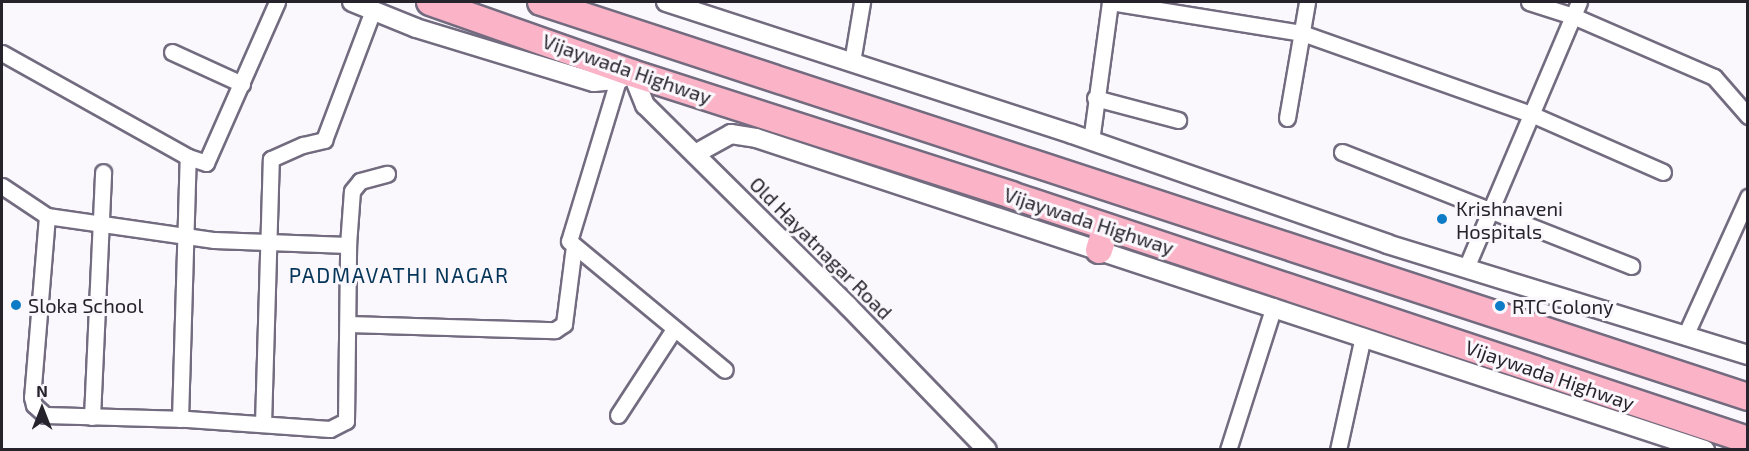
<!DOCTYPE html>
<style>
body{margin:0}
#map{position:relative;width:1749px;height:451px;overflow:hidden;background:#faf8fc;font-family:"Exo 2",sans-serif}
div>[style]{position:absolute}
.roads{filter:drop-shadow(2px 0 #736b7f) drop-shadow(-2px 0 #736b7f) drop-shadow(0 2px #736b7f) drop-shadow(0 -2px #736b7f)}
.minor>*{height:15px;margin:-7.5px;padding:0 7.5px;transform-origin:7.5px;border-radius:7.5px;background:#fff}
.tertiary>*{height:18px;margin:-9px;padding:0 9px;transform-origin:9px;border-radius:9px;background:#fff}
.trunk>*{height:26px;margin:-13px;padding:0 13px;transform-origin:13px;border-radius:13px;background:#fbb4c7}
.dots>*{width:16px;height:16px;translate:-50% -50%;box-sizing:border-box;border:3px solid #faf8fc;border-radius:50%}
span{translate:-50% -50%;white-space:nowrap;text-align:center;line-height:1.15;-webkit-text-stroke:6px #faf8fc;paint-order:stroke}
.street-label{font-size:20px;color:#27232c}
.poi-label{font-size:20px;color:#27232c}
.left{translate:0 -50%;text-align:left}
.neighbourhood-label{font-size:21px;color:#043559;letter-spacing:1.5px}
.frame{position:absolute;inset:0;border:3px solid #27232c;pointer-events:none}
.north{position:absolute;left:12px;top:379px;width:60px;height:60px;-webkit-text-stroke:4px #faf8fc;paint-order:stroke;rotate:0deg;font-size:16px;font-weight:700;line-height:24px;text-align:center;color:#27232c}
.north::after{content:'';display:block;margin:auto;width:21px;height:27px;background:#27232c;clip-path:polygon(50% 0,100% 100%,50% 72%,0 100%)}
</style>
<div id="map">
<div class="roads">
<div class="minor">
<i style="left:1110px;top:2px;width:194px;rotate:9.2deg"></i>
<i style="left:1302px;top:33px;width:243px;rotate:19.5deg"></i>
<i style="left:1531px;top:114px;width:144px;rotate:23.7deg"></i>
<i style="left:1529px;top:2px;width:46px;rotate:17.7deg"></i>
<i style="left:1573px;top:16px;width:154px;rotate:23.4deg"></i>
<i style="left:1714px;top:77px;width:52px;rotate:48.9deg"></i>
<i style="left:172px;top:52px;width:77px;rotate:24.6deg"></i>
<i style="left:2px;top:53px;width:213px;rotate:29.2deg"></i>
<i style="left:188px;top:157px;width:19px;rotate:18deg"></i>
<i style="left:206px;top:163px;width:176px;rotate:-66.2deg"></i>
<i style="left:852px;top:62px;width:61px;rotate:-80.5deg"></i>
<i style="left:618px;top:80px;width:168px;rotate:106.9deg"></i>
<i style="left:569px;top:241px;width:202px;rotate:39.6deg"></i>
<i style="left:1095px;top:98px;width:86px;rotate:14.8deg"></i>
<i style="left:1287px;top:118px;width:118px;rotate:-80.2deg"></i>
<i style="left:1091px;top:141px;width:140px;rotate:-82.2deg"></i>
<i style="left:1342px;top:152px;width:311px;rotate:21.5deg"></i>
<i style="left:2px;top:186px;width:54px;rotate:33.7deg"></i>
<i style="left:47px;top:216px;width:169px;rotate:8.2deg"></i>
<i style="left:214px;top:240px;width:134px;rotate:2.1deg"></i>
<i style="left:348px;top:245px;width:54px;rotate:-85.8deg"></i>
<i style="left:352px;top:191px;width:13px;rotate:-51deg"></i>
<i style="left:360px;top:181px;width:28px;rotate:-15deg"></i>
<i style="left:47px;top:216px;width:182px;rotate:94.7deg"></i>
<i style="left:32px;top:397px;width:8px;rotate:76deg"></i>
<i style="left:34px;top:405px;width:15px;rotate:42deg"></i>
<i style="left:45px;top:415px;width:142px;rotate:1.6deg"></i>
<i style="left:187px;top:419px;width:143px;rotate:4deg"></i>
<i style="left:330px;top:429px;width:18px;rotate:-27deg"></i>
<i style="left:346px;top:421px;width:176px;rotate:-89.3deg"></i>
<i style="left:1466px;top:268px;width:289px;rotate:-67deg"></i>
<i style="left:348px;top:324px;width:207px;rotate:1.7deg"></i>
<i style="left:555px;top:330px;width:11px;rotate:-34deg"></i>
<i style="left:564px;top:324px;width:79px;rotate:-82.7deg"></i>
<i style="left:1685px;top:336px;width:153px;rotate:-65.6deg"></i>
<i style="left:618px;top:415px;width:103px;rotate:-56.9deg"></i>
<i style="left:92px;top:417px;width:245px;rotate:-87.4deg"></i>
<i style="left:180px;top:419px;width:262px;rotate:-88.3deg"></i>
<i style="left:263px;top:424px;width:265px;rotate:-88.3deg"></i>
<i style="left:271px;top:159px;width:35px;rotate:-24deg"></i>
<i style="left:303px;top:145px;width:22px;rotate:-13deg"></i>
<i style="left:324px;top:140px;width:139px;rotate:-69.3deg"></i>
<i style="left:1228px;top:450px;width:151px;rotate:-72.3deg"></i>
<i style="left:1338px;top:450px;width:117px;rotate:-77.6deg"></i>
</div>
<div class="tertiary">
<i style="left:352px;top:2px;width:69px;rotate:22.1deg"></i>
<i style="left:416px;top:28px;width:186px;rotate:16.9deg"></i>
<i style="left:594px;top:82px;width:24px;rotate:-5deg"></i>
<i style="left:618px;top:80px;width:16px;rotate:-27deg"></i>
<i style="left:632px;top:73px;width:35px;rotate:68deg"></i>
<i style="left:645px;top:105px;width:286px;rotate:44.7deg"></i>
<i style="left:848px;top:306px;width:200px;rotate:46deg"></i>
<i style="left:666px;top:2px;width:427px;rotate:18deg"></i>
<i style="left:1072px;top:134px;width:334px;rotate:19.2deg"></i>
<i style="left:1387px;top:244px;width:378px;rotate:17.1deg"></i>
<i style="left:695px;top:154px;width:41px;rotate:-29.1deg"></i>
<i style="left:731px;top:134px;width:25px;rotate:9deg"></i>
<i style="left:756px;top:138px;width:999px;rotate:18.2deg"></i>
</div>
<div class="trunk">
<i style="left:430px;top:2px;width:214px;rotate:19.4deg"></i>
<i style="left:632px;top:73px;width:398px;rotate:17.8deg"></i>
<i style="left:1011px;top:195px;width:777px;rotate:18.39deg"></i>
<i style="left:541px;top:2px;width:1270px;rotate:18.12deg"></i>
<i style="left:1099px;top:250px;width:24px;rotate:-73deg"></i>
</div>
</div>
<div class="dots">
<i style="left:1442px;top:219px;background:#0d7bc5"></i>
<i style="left:16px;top:305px;background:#0d7bc5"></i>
<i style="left:1500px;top:306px;background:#0d7bc5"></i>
</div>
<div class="street-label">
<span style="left:627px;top:69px;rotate:19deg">Vijaywada Highway</span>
<span style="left:1089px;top:221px;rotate:18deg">Vijaywada Highway</span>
<span style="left:821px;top:248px;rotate:45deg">Old Hayatnagar Road</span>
<span style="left:1550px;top:375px;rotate:19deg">Vijaywada Highway</span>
</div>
<div class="poi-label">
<span class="left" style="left:1456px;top:220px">Krishnaveni<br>Hospitals</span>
<span class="left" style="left:28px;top:305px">Sloka School</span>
<span class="left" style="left:1512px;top:306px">RTC Colony</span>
</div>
<div class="neighbourhood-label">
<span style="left:399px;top:275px">PADMAVATHI NAGAR</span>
</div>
<div class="frame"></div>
<div class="north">N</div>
</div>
